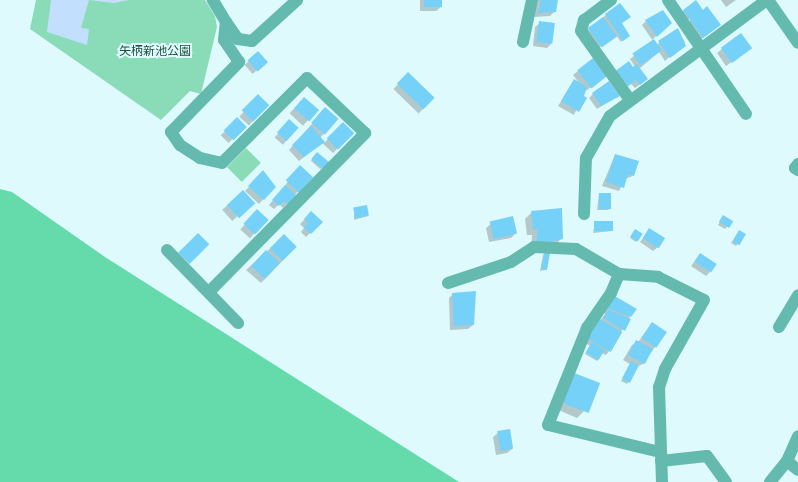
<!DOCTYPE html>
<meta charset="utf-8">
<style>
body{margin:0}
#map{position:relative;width:798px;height:482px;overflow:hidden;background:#dffafd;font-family:"Roboto Condensed","Noto Sans JP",sans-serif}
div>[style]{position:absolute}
.green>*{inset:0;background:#8adcb8;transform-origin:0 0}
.forest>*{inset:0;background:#65daaa}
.water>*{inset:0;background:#c2e0fd}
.shadow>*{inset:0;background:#0003;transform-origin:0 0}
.building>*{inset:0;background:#75d1f7;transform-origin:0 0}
.minor>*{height:12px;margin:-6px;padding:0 6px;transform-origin:6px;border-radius:6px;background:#65baaf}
span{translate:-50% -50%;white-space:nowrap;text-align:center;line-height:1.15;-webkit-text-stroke:4px #dffafd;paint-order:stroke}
.park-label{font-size:12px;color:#1f503c}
</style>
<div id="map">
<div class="green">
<i style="clip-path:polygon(36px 0,205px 0,215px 16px,217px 27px,201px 94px,190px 91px,161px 120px,30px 29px)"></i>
<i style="left:246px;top:148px;width:21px;height:27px;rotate:45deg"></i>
</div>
<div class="forest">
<i style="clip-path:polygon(0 189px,12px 192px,105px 257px,459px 482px,0 482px)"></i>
</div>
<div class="water">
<i style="clip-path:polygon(51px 0,129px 0,114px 3px,89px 0,81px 28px,89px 29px,87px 45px,47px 32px)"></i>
</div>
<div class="shadow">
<i style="clip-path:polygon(420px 0,440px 0,441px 7px,436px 11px,420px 11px)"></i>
<i style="clip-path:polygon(538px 0,557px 0,555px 11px,550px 16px,534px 17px)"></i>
<i style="clip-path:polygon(721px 0,736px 0,726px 7px)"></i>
<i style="clip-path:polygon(695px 2px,715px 29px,699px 41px,686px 24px,693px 18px,687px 20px,682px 12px)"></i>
<i style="clip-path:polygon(606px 15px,621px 24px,626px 38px,621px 42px,616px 35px,596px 50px,584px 33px)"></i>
<i style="clip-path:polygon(646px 21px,670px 23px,652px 40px,656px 45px,677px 30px,685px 42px,665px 61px,659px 52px,639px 69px,642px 83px,635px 88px,631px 84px,623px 90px,635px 67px,630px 59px,653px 41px,642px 25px)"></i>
<i style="clip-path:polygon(540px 23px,551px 44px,547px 48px,533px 46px,535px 27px)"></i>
<i style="clip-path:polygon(741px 34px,746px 52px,726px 66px,717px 53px)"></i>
<i style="left:258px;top:53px;width:12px;height:18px;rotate:48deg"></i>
<i style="clip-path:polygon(593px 59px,601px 80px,584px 92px,574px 115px,558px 106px,574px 81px,580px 84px,573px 75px)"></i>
<i style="left:408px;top:74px;width:35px;height:21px;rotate:44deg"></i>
<i style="clip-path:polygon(593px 94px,618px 96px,597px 109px,589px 98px)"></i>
<i style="left:258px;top:96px;width:13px;height:28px;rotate:42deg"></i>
<i style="left:304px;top:98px;width:18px;height:21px;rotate:43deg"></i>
<i style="clip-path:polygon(325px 109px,337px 119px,320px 138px,324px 143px,343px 124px,353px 133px,333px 153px,322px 143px,299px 161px,289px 150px)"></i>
<i style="left:237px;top:119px;width:11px;height:23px;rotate:45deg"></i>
<i style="left:289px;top:121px;width:11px;height:22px;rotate:41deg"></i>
<i style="left:317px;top:154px;width:13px;height:9px;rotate:42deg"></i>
<i style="clip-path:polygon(615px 155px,633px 176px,625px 179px,619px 191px,602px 186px)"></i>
<i style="clip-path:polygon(300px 167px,311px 177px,283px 208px,279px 204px,274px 209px,269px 205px)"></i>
<i style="clip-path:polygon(263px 172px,274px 187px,259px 204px,245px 191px)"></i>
<i style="left:243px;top:191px;width:15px;height:28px;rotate:48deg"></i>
<i style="clip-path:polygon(599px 194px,610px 208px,608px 210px,597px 210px)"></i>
<i style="clip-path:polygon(354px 209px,368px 216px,354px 220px)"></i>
<i style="clip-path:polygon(561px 209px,562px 238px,555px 245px,531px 251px,532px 235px,527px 235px,525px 219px,532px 212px)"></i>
<i style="left:257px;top:211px;width:13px;height:25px;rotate:42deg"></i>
<i style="clip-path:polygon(311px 213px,321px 222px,306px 237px,301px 232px,304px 228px,300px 224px)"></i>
<i style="clip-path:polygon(722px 218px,731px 221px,725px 229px,718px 225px)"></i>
<i style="clip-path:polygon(595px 222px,612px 231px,593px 233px)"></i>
<i style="clip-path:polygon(491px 224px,515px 234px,511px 238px,489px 242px,486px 228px)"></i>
<i style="clip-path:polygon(649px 230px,658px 247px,653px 251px,640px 242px)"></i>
<i style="clip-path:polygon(633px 232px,641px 234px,636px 242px,630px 238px)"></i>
<i style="clip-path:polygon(738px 233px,745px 234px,736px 246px,731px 243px)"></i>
<i style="clip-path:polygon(284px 236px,296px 247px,261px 283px,246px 270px)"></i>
<i style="clip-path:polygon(545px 253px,545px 270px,540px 271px,543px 255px)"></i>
<i style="clip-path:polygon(700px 254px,710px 272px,706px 276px,691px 266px)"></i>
<i style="clip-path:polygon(453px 294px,473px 325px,468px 329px,450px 330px,449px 298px)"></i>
<i style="clip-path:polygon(609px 301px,630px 317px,610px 350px,606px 355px,602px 353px,597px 361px,585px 354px,590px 346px,584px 342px,605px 314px,603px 312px)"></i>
<i style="clip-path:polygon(652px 324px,655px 347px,643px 364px,636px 367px,627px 384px,621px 381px,630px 364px,623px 360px,632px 345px,638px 342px)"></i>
<i style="clip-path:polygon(568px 381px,584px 411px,577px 418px,556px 409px)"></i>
<i style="clip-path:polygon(498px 433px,512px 449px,507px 453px,496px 455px,493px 437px)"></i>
</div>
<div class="building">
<i style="left:424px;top:0;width:18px;height:7px"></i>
<i style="clip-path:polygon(541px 0,558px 0,556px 12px,538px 13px)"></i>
<i style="clip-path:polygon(696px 0,703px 10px,707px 6px,721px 25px,703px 38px,683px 10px)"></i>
<i style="clip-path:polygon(620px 3px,631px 17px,622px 23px,630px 36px,623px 41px,605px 14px)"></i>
<i style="clip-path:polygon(663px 10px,672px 23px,657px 37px,645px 20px)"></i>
<i style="left:603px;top:17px;width:24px;height:19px;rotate:54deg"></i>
<i style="left:539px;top:21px;width:16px;height:21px;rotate:7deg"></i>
<i style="clip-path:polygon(678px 28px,686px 46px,670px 58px,658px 41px)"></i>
<i style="left:741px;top:33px;width:19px;height:25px;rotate:54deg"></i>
<i style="left:654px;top:39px;width:14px;height:26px;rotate:56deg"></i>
<i style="left:258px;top:51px;width:15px;height:14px;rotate:48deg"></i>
<i style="left:593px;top:58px;width:23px;height:20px;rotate:52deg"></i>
<i style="clip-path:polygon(629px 61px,633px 67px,637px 64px,648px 79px,640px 85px,636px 80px,628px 86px,614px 72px)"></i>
<i style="left:408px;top:72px;width:37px;height:16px;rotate:44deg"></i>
<i style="clip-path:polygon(574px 79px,587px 87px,584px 96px,587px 98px,579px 112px,561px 101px)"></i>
<i style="clip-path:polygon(609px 81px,620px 96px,601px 106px,592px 93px)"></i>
<i style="left:258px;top:94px;width:16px;height:23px;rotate:45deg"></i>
<i style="left:304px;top:97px;width:20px;height:15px;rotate:41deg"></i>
<i style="left:325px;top:107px;width:18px;height:21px;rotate:41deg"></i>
<i style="left:237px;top:117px;width:14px;height:19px;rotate:45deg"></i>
<i style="left:289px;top:119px;width:13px;height:18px;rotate:42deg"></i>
<i style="left:343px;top:122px;width:16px;height:23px;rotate:45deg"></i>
<i style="clip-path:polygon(311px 126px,325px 142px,304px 157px,292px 145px)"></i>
<i style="left:317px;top:152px;width:16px;height:9px;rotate:40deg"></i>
<i style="clip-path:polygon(615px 154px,639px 161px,634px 176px,628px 174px,624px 188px,606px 182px)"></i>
<i style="left:300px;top:165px;width:18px;height:21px;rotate:43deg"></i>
<i style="clip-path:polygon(263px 170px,276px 187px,264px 200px,248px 186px)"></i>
<i style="clip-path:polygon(285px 185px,296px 195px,288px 204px,284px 201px,279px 206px,272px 200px)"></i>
<i style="left:243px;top:190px;width:18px;height:22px;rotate:47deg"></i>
<i style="left:599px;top:193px;width:12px;height:16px"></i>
<i style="left:367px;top:205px;width:11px;height:14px;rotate:80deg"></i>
<i style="clip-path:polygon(562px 208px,563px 239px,536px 245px,538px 229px,533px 229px,531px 211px)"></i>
<i style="left:257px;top:209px;width:16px;height:20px;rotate:43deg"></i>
<i style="clip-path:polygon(311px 211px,323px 222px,311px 234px,304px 227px,308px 223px,304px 219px)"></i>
<i style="left:723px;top:215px;width:12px;height:8px;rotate:31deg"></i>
<i style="left:513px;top:216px;width:18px;height:24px;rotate:77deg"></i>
<i style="left:594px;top:221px;width:19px;height:10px"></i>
<i style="left:649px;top:228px;width:19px;height:12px;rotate:32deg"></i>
<i style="left:635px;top:229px;width:9px;height:9px;rotate:32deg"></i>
<i style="left:739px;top:230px;width:8px;height:13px;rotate:30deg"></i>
<i style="left:198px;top:233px;width:16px;height:28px;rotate:45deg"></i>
<i style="left:284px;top:234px;width:18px;height:20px;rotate:45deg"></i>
<i style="left:266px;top:250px;width:19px;height:22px;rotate:43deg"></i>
<i style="clip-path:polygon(545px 252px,550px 253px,547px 270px,541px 269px)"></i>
<i style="left:700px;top:253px;width:20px;height:10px;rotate:33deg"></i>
<i style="clip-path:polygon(476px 291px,474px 325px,454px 326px,452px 293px)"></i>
<i style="clip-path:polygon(613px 295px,637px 309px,631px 317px,606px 308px)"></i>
<i style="clip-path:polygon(608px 310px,631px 319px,625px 331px,603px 318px)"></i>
<i style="left:598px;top:318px;width:28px;height:23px;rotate:30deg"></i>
<i style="left:652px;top:322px;width:18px;height:19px;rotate:34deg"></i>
<i style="left:636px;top:340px;width:19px;height:17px;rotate:28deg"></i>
<i style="left:592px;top:342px;width:15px;height:12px;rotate:32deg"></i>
<i style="left:631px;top:361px;width:9px;height:20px;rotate:27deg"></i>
<i style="left:574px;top:373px;width:28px;height:32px;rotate:21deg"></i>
<i style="left:510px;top:429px;width:20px;height:13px;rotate:81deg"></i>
</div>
<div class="minor">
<i style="left:611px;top:0;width:34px;rotate:143deg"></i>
<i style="left:584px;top:20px;width:11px;rotate:105deg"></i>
<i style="left:581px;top:31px;width:85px;rotate:54.6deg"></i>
<i style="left:668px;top:0;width:138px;rotate:55.6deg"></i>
<i style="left:768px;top:0;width:52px;rotate:55.1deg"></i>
<i style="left:226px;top:22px;width:21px;rotate:55deg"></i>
<i style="left:238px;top:39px;width:14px;rotate:8deg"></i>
<i style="left:252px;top:41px;width:61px;rotate:-42.3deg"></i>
<i style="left:523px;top:42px;width:43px;rotate:-77.9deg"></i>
<i style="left:798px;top:164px;width:5px;rotate:127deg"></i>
<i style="left:795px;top:168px;width:4px;rotate:34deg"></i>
<i style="left:584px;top:214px;width:56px;rotate:-88deg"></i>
<i style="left:586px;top:158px;width:48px;rotate:-60.3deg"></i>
<i style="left:610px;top:116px;width:195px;rotate:-36.5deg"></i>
<i style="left:167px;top:250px;width:102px;rotate:45.8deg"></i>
<i style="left:448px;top:283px;width:66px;rotate:-18.4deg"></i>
<i style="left:511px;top:262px;width:27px;rotate:-33deg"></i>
<i style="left:534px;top:247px;width:42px;rotate:2.7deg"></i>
<i style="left:576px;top:249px;width:50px;rotate:30.2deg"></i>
<i style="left:209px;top:292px;width:223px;rotate:-45.5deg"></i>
<i style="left:365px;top:133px;width:80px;rotate:-136.5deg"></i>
<i style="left:307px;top:78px;width:120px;rotate:135deg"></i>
<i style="left:222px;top:163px;width:23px;rotate:-167deg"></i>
<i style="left:200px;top:158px;width:24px;rotate:-147deg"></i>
<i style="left:180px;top:145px;width:16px;rotate:-125deg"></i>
<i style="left:171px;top:132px;width:98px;rotate:-45.8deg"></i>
<i style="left:239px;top:62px;width:27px;rotate:-124deg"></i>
<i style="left:224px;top:40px;width:18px;rotate:-84deg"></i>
<i style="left:226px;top:22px;width:26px;rotate:-121deg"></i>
<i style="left:779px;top:327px;width:37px;rotate:-59deg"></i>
<i style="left:660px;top:452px;width:115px;rotate:-166.4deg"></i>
<i style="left:548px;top:425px;width:105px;rotate:-68.1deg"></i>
<i style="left:587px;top:328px;width:42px;rotate:-55.6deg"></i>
<i style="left:611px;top:293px;width:21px;rotate:-67deg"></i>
<i style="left:619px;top:274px;width:39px;rotate:4deg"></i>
<i style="left:658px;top:277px;width:51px;rotate:26.6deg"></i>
<i style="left:704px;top:300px;width:79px;rotate:119.5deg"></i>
<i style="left:665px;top:369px;width:19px;rotate:108deg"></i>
<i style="left:659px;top:387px;width:95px;rotate:88.2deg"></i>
<i style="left:661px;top:461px;width:46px;rotate:-6.2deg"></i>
<i style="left:707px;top:456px;width:32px;rotate:54deg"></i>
<i style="left:787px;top:461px;width:14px;rotate:39deg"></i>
<i style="left:770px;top:482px;width:27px;rotate:-51deg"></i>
<i style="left:787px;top:461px;width:27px;rotate:-66deg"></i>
</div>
<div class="park-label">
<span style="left:155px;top:52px">矢柄新池公園</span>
</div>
</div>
